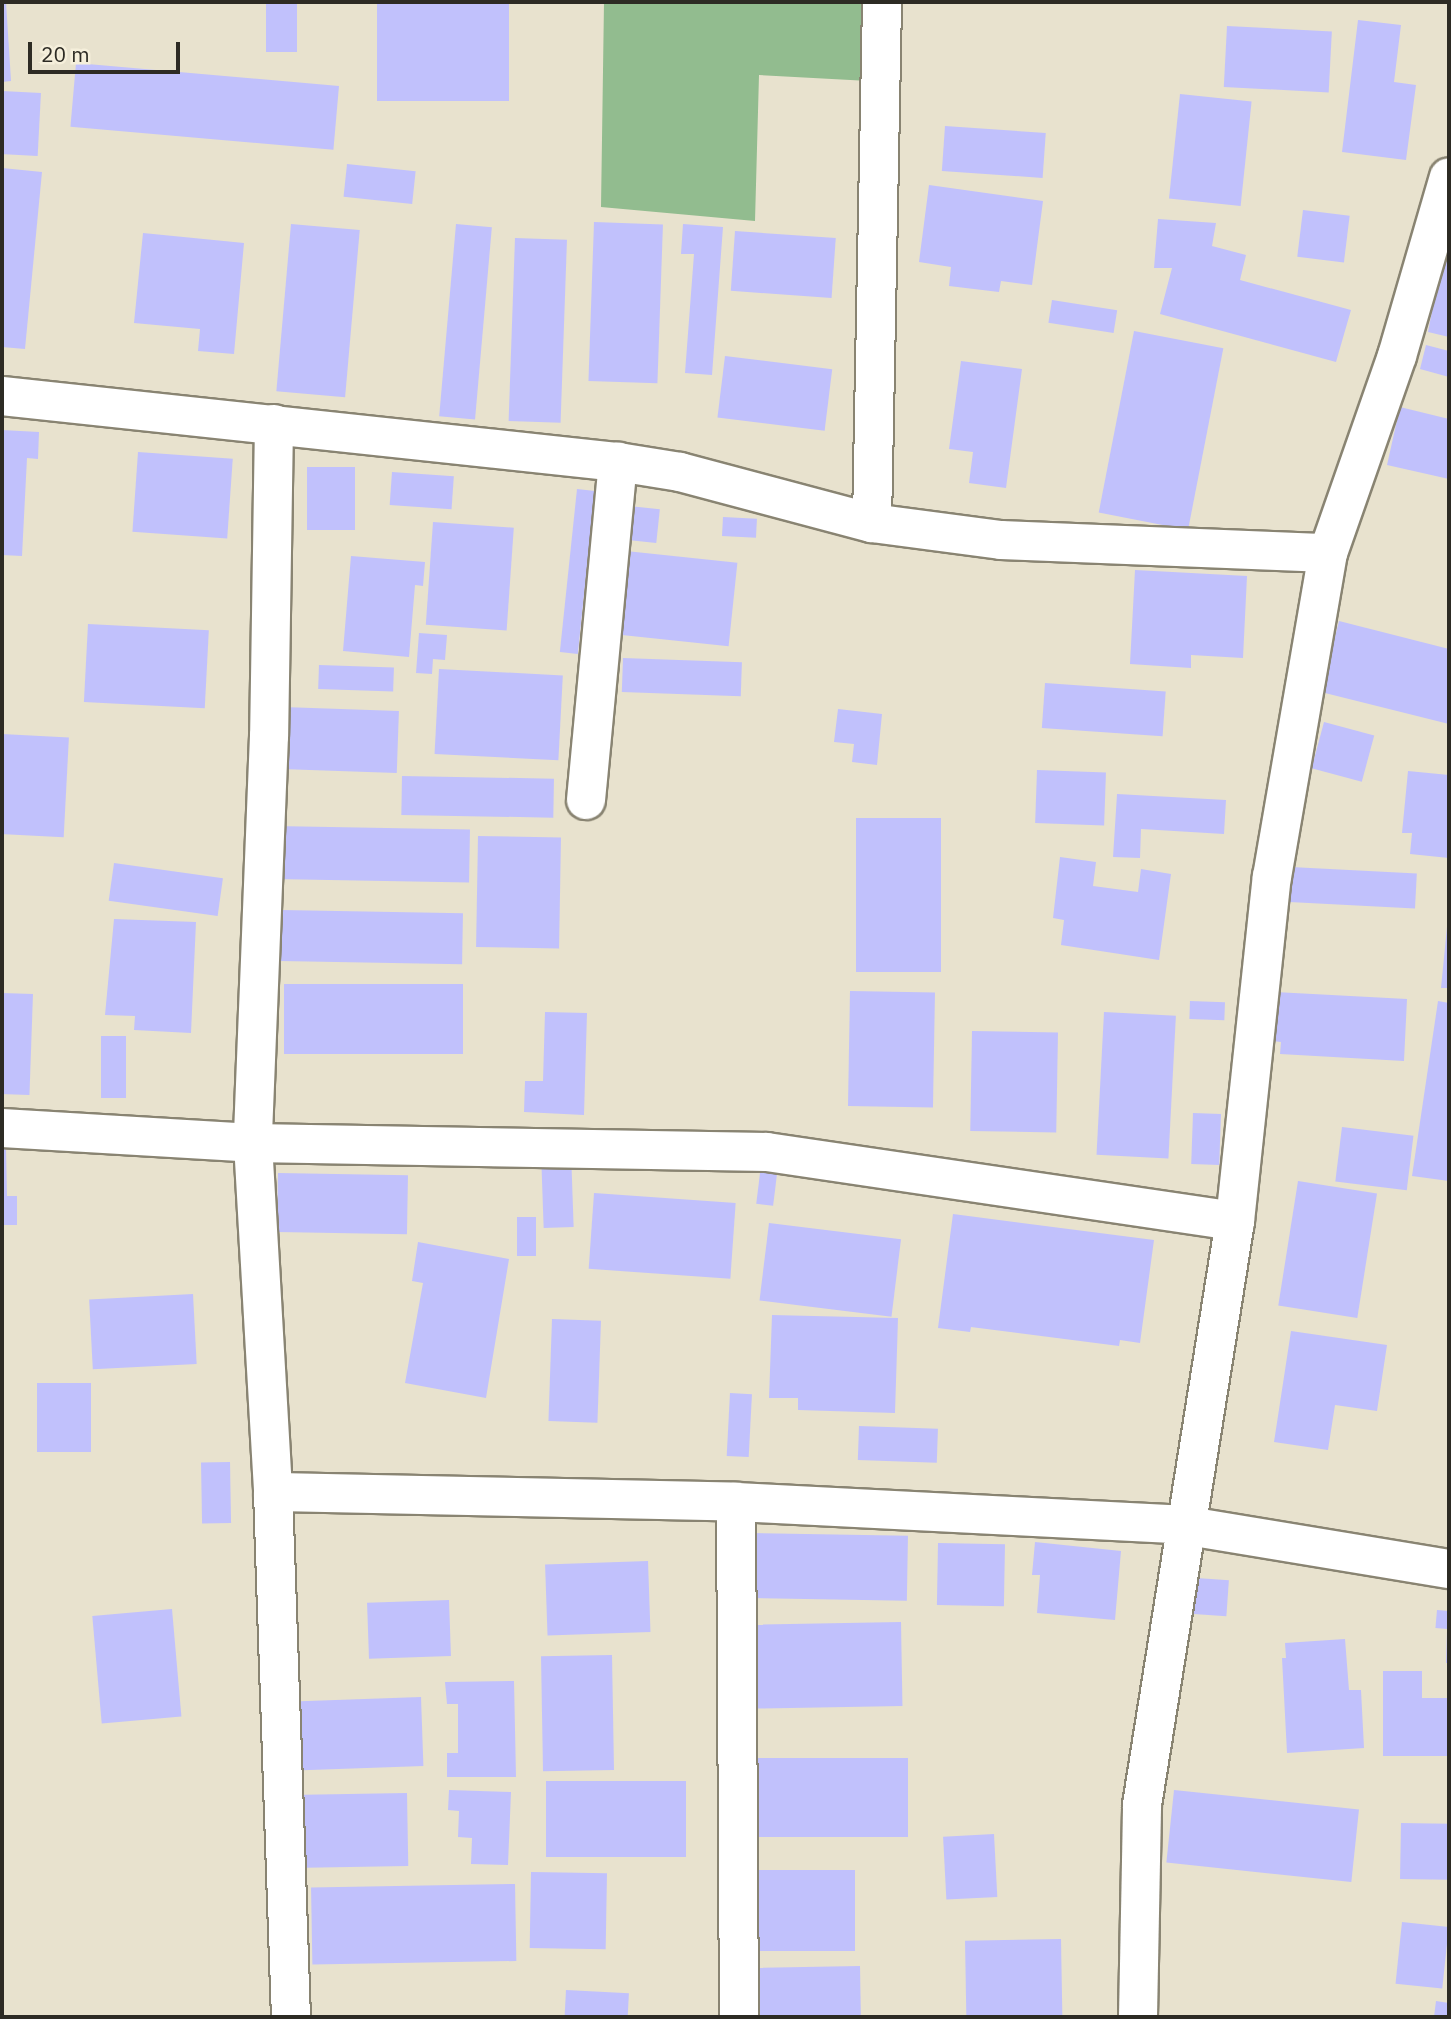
<!DOCTYPE html>
<style>
body{margin:0}
#map{position:relative;width:1451px;height:2019px;overflow:hidden;background:#e8e2ce;font-family:"IBM Plex Sans",sans-serif}
div>[style]{position:absolute}
.green>*{inset:0;background:#92bc8f}
.building>*{inset:0;background:#c1c1fc;transform-origin:0 0}
.roads{filter:drop-shadow(2px 0 #898472) drop-shadow(-2px 0 #898472) drop-shadow(0 2px #898472) drop-shadow(0 -2px #898472)}
.street>*{height:38px;margin:-19px;padding:0 19px;transform-origin:19px;border-radius:19px;background:#fff}
span{translate:-50% -50%;white-space:nowrap;text-align:center;line-height:1.15;-webkit-text-stroke:5px #f5efdb;paint-order:stroke}
.frame{position:absolute;inset:0;border:4px solid #2d2b24;pointer-events:none}
.scale{position:absolute;left:28px;top:42px;width:152px;height:32px;box-sizing:border-box;border:4px solid #2d2b24;border-top:0;padding-left:9px;font-size:21px;line-height:24px;white-space:nowrap;color:#2d2b24;-webkit-text-stroke:5px #f5efdb;paint-order:stroke}
</style>
<div id="map">
<div class="green">
<i style="clip-path:polygon(604px 2px,870px 2px,869px 81px,759px 75px,755px 221px,601px 207px)"></i>
</div>
<div class="building">
<i style="clip-path:polygon(2px 2px,6px 2px,11px 81px,2px 82px)"></i>
<i style="left:266px;top:2px;width:31px;height:50px"></i>
<i style="left:377px;top:2px;width:132px;height:99px"></i>
<i style="clip-path:polygon(1358px 20px,1401px 25px,1394px 82px,1416px 85px,1406px 160px,1342px 152px)"></i>
<i style="left:1227px;top:26px;width:105px;height:61px;rotate:3deg"></i>
<i style="left:76px;top:63px;width:264px;height:64px;rotate:5deg"></i>
<i style="left:2px;top:91px;width:39px;height:63px;rotate:3deg"></i>
<i style="left:1180px;top:94px;width:72px;height:105px;rotate:6deg"></i>
<i style="left:945px;top:126px;width:101px;height:45px;rotate:4deg"></i>
<i style="left:347px;top:164px;width:69px;height:33px;rotate:6deg"></i>
<i style="clip-path:polygon(2px 168px,42px 172px,25px 349px,2px 347px)"></i>
<i style="clip-path:polygon(929px 185px,1043px 201px,1032px 285px,1001px 281px,999px 292px,949px 286px,951px 267px,919px 262px)"></i>
<i style="left:1303px;top:210px;width:47px;height:47px;rotate:7deg"></i>
<i style="clip-path:polygon(1158px 219px,1216px 223px,1212px 246px,1246px 255px,1240px 280px,1351px 310px,1336px 362px,1160px 314px,1172px 268px,1154px 268px)"></i>
<i style="left:594px;top:222px;width:69px;height:159px;rotate:2deg"></i>
<i style="left:291px;top:224px;width:69px;height:168px;rotate:5deg"></i>
<i style="left:456px;top:224px;width:36px;height:193px;rotate:5deg"></i>
<i style="clip-path:polygon(683px 224px,723px 227px,712px 375px,685px 373px,694px 254px,681px 254px)"></i>
<i style="left:735px;top:231px;width:101px;height:60px;rotate:4deg"></i>
<i style="clip-path:polygon(143px 233px,244px 243px,234px 354px,198px 351px,200px 329px,134px 323px)"></i>
<i style="left:515px;top:238px;width:52px;height:183px;rotate:2deg"></i>
<i style="clip-path:polygon(1442px 260px,1449px 261px,1449px 337px,1428px 332px)"></i>
<i style="left:1052px;top:300px;width:66px;height:23px;rotate:9deg"></i>
<i style="left:1134px;top:331px;width:91px;height:185px;rotate:11deg"></i>
<i style="clip-path:polygon(1426px 345px,1449px 351px,1449px 377px,1420px 369px)"></i>
<i style="left:725px;top:356px;width:108px;height:62px;rotate:7deg"></i>
<i style="clip-path:polygon(961px 361px,1022px 369px,1006px 488px,969px 483px,973px 452px,949px 449px)"></i>
<i style="clip-path:polygon(1400px 407px,1449px 419px,1449px 479px,1387px 465px)"></i>
<i style="clip-path:polygon(2px 430px,39px 432px,38px 459px,27px 458px,22px 556px,2px 555px)"></i>
<i style="left:138px;top:452px;width:95px;height:80px;rotate:4deg"></i>
<i style="left:307px;top:467px;width:48px;height:63px"></i>
<i style="left:392px;top:472px;width:62px;height:33px;rotate:4deg"></i>
<i style="left:577px;top:489px;width:18px;height:164px;rotate:6deg"></i>
<i style="left:629px;top:506px;width:31px;height:34px;rotate:6deg"></i>
<i style="left:723px;top:517px;width:34px;height:19px;rotate:3deg"></i>
<i style="left:433px;top:522px;width:81px;height:103px;rotate:4deg"></i>
<i style="left:626px;top:551px;width:112px;height:84px;rotate:6deg"></i>
<i style="clip-path:polygon(351px 556px,425px 562px,423px 586px,415px 585px,409px 657px,343px 651px)"></i>
<i style="clip-path:polygon(1135px 570px,1247px 576px,1243px 658px,1191px 655px,1191px 668px,1130px 664px)"></i>
<i style="clip-path:polygon(1339px 621px,1449px 649px,1449px 724px,1321px 692px)"></i>
<i style="left:88px;top:624px;width:121px;height:78px;rotate:3deg"></i>
<i style="clip-path:polygon(419px 633px,447px 635px,445px 660px,433px 659px,432px 674px,416px 673px)"></i>
<i style="left:623px;top:658px;width:119px;height:34px;rotate:2deg"></i>
<i style="left:319px;top:665px;width:75px;height:24px;rotate:2deg"></i>
<i style="left:439px;top:669px;width:124px;height:85px;rotate:3deg"></i>
<i style="left:1045px;top:683px;width:121px;height:45px;rotate:4deg"></i>
<i style="left:283px;top:707px;width:116px;height:62px;rotate:2deg"></i>
<i style="clip-path:polygon(838px 709px,882px 714px,877px 765px,852px 762px,854px 744px,834px 742px)"></i>
<i style="left:1324px;top:722px;width:52px;height:48px;rotate:15deg"></i>
<i style="left:2px;top:734px;width:67px;height:100px;rotate:3deg"></i>
<i style="left:1037px;top:770px;width:69px;height:53px;rotate:2deg"></i>
<i style="clip-path:polygon(1408px 771px,1449px 775px,1449px 858px,1410px 854px,1412px 833px,1402px 833px)"></i>
<i style="left:402px;top:776px;width:152px;height:39px;rotate:1deg"></i>
<i style="clip-path:polygon(1117px 794px,1226px 800px,1224px 834px,1141px 829px,1140px 858px,1113px 857px)"></i>
<i style="left:856px;top:818px;width:85px;height:154px"></i>
<i style="left:274px;top:826px;width:196px;height:53px;rotate:1deg"></i>
<i style="left:478px;top:836px;width:83px;height:111px;rotate:1deg"></i>
<i style="clip-path:polygon(1060px 857px,1096px 862px,1093px 886px,1138px 892px,1141px 869px,1171px 874px,1159px 960px,1061px 945px,1064px 920px,1053px 918px)"></i>
<i style="left:114px;top:863px;width:110px;height:38px;rotate:8deg"></i>
<i style="left:1291px;top:867px;width:126px;height:35px;rotate:3deg"></i>
<i style="left:281px;top:910px;width:182px;height:51px;rotate:1deg"></i>
<i style="clip-path:polygon(114px 919px,196px 922px,191px 1033px,134px 1030px,135px 1016px,105px 1015px)"></i>
<i style="clip-path:polygon(1447px 927px,1449px 928px,1449px 988px,1441px 988px)"></i>
<i style="left:284px;top:984px;width:179px;height:70px"></i>
<i style="left:850px;top:991px;width:85px;height:115px;rotate:1deg"></i>
<i style="clip-path:polygon(1275px 992px,1407px 999px,1404px 1061px,1280px 1054px,1281px 1042px,1272px 1041px)"></i>
<i style="left:2px;top:993px;width:31px;height:101px;rotate:2deg"></i>
<i style="left:1190px;top:1001px;width:35px;height:18px;rotate:2deg"></i>
<i style="clip-path:polygon(1438px 1001px,1449px 1003px,1449px 1181px,1412px 1176px)"></i>
<i style="clip-path:polygon(545px 1012px,587px 1013px,584px 1115px,524px 1112px,525px 1081px,543px 1081px)"></i>
<i style="left:1104px;top:1012px;width:72px;height:143px;rotate:3deg"></i>
<i style="left:972px;top:1031px;width:86px;height:100px;rotate:1deg"></i>
<i style="left:101px;top:1036px;width:25px;height:62px"></i>
<i style="left:1193px;top:1113px;width:28px;height:51px;rotate:2deg"></i>
<i style="left:1342px;top:1127px;width:72px;height:55px;rotate:7deg"></i>
<i style="clip-path:polygon(2px 1147px,6px 1147px,7px 1196px,17px 1196px,17px 1225px,2px 1225px)"></i>
<i style="left:571px;top:1151px;width:76px;height:30px;rotate:88deg"></i>
<i style="left:761px;top:1165px;width:17px;height:39px;rotate:7deg"></i>
<i style="left:278px;top:1173px;width:130px;height:59px;rotate:1deg"></i>
<i style="left:1298px;top:1181px;width:80px;height:126px;rotate:9deg"></i>
<i style="left:594px;top:1193px;width:142px;height:76px;rotate:4deg"></i>
<i style="clip-path:polygon(953px 1214px,1154px 1240px,1140px 1343px,1120px 1340px,1119px 1346px,971px 1327px,970px 1332px,938px 1328px)"></i>
<i style="left:517px;top:1217px;width:19px;height:39px"></i>
<i style="left:769px;top:1223px;width:133px;height:78px;rotate:7deg"></i>
<i style="clip-path:polygon(418px 1242px,509px 1259px,486px 1398px,405px 1383px,423px 1283px,412px 1281px)"></i>
<i style="left:193px;top:1294px;width:70px;height:104px;rotate:87deg"></i>
<i style="clip-path:polygon(772px 1315px,898px 1318px,895px 1413px,798px 1410px,798px 1398px,769px 1398px)"></i>
<i style="left:552px;top:1319px;width:49px;height:102px;rotate:2deg"></i>
<i style="clip-path:polygon(1291px 1331px,1387px 1345px,1377px 1411px,1335px 1405px,1328px 1450px,1274px 1442px)"></i>
<i style="left:91px;top:1383px;width:69px;height:54px;rotate:90deg"></i>
<i style="left:730px;top:1393px;width:22px;height:63px;rotate:3deg"></i>
<i style="left:859px;top:1426px;width:79px;height:34px;rotate:2deg"></i>
<i style="left:230px;top:1462px;width:61px;height:29px;rotate:89deg"></i>
<i style="left:752px;top:1533px;width:156px;height:65px;rotate:1deg"></i>
<i style="clip-path:polygon(1035px 1542px,1121px 1551px,1115px 1620px,1037px 1613px,1040px 1575px,1032px 1575px)"></i>
<i style="left:938px;top:1543px;width:67px;height:62px;rotate:1deg"></i>
<i style="left:648px;top:1561px;width:71px;height:103px;rotate:88deg"></i>
<i style="left:1182px;top:1577px;width:47px;height:36px;rotate:4deg"></i>
<i style="left:449px;top:1600px;width:56px;height:82px;rotate:88deg"></i>
<i style="left:172px;top:1609px;width:108px;height:80px;rotate:85deg"></i>
<i style="left:1437px;top:1610px;width:12px;height:18px;rotate:5deg"></i>
<i style="left:901px;top:1622px;width:84px;height:147px;rotate:89deg"></i>
<i style="clip-path:polygon(1447px 1632px,1449px 1632px,1449px 1663px,1446px 1663px)"></i>
<i style="clip-path:polygon(1345px 1639px,1349px 1690px,1361px 1690px,1364px 1748px,1287px 1753px,1282px 1658px,1286px 1658px,1285px 1643px)"></i>
<i style="left:612px;top:1655px;width:115px;height:71px;rotate:89deg"></i>
<i style="clip-path:polygon(1383px 1671px,1422px 1671px,1422px 1698px,1449px 1698px,1449px 1756px,1383px 1756px)"></i>
<i style="clip-path:polygon(514px 1681px,516px 1777px,447px 1777px,447px 1753px,458px 1753px,458px 1704px,447px 1704px,445px 1682px)"></i>
<i style="left:421px;top:1697px;width:69px;height:128px;rotate:88deg"></i>
<i style="left:908px;top:1758px;width:79px;height:155px;rotate:90deg"></i>
<i style="left:686px;top:1781px;width:76px;height:140px;rotate:90deg"></i>
<i style="clip-path:polygon(449px 1790px,511px 1792px,508px 1865px,471px 1864px,472px 1838px,458px 1837px,459px 1811px,448px 1810px)"></i>
<i style="left:1174px;top:1790px;width:186px;height:73px;rotate:6deg"></i>
<i style="left:407px;top:1793px;width:73px;height:103px;rotate:89deg"></i>
<i style="left:1401px;top:1823px;width:48px;height:56px;rotate:1deg"></i>
<i style="left:994px;top:1834px;width:63px;height:51px;rotate:87deg"></i>
<i style="left:748px;top:1870px;width:107px;height:81px"></i>
<i style="left:531px;top:1872px;width:76px;height:76px;rotate:1deg"></i>
<i style="left:515px;top:1884px;width:77px;height:204px;rotate:89deg"></i>
<i style="left:1402px;top:1922px;width:47px;height:62px;rotate:6deg"></i>
<i style="left:1061px;top:1939px;width:77px;height:96px;rotate:89deg"></i>
<i style="left:860px;top:1966px;width:51px;height:104px;rotate:89deg"></i>
<i style="left:566px;top:1990px;width:63px;height:27px;rotate:3deg"></i>
<i style="clip-path:polygon(1436px 2001px,1449px 2003px,1449px 2017px,1434px 2017px)"></i>
</div>
<div class="roads">
<div class="street">
<i style="left:882px;top:2px;width:521px;rotate:91.1deg"></i>
<i style="left:872px;top:523px;width:130px;rotate:7.5deg"></i>
<i style="left:1001px;top:540px;width:327px;rotate:2.3deg"></i>
<i style="left:2px;top:396px;width:620px;rotate:6.12deg"></i>
<i style="left:618px;top:462px;width:63px;rotate:9.2deg"></i>
<i style="left:680px;top:472px;width:199px;rotate:14.9deg"></i>
<i style="left:274px;top:424px;width:312px;rotate:90.9deg"></i>
<i style="left:269px;top:736px;width:407px;rotate:92.3deg"></i>
<i style="left:253px;top:1143px;width:350px;rotate:86.7deg"></i>
<i style="left:273px;top:1492px;width:525px;rotate:88.04deg"></i>
<i style="left:586px;top:800px;width:340px;rotate:-84.6deg"></i>
<i style="left:2px;top:1128px;width:251px;rotate:3.4deg"></i>
<i style="left:253px;top:1143px;width:514px;rotate:1deg"></i>
<i style="left:767px;top:1152px;width:473px;rotate:8.4deg"></i>
<i style="left:273px;top:1492px;width:463px;rotate:1.2deg"></i>
<i style="left:736px;top:1502px;width:448px;rotate:2.9deg"></i>
<i style="left:1183px;top:1525px;width:270px;rotate:9.4deg"></i>
<i style="left:736px;top:1502px;width:515px;rotate:89.67deg"></i>
<i style="left:1138px;top:2017px;width:212px;rotate:-88.9deg"></i>
<i style="left:1142px;top:1805px;width:591px;rotate:-80.95deg"></i>
<i style="left:1235px;top:1221px;width:346px;rotate:-83.9deg"></i>
<i style="left:1272px;top:877px;width:329px;rotate:-80.2deg"></i>
<i style="left:1328px;top:553px;width:209px;rotate:-70.7deg"></i>
<i style="left:1397px;top:356px;width:186px;rotate:-73.8deg"></i>
</div>
</div>
<div class="frame"></div>
<div class="scale">20 m</div>
</div>
